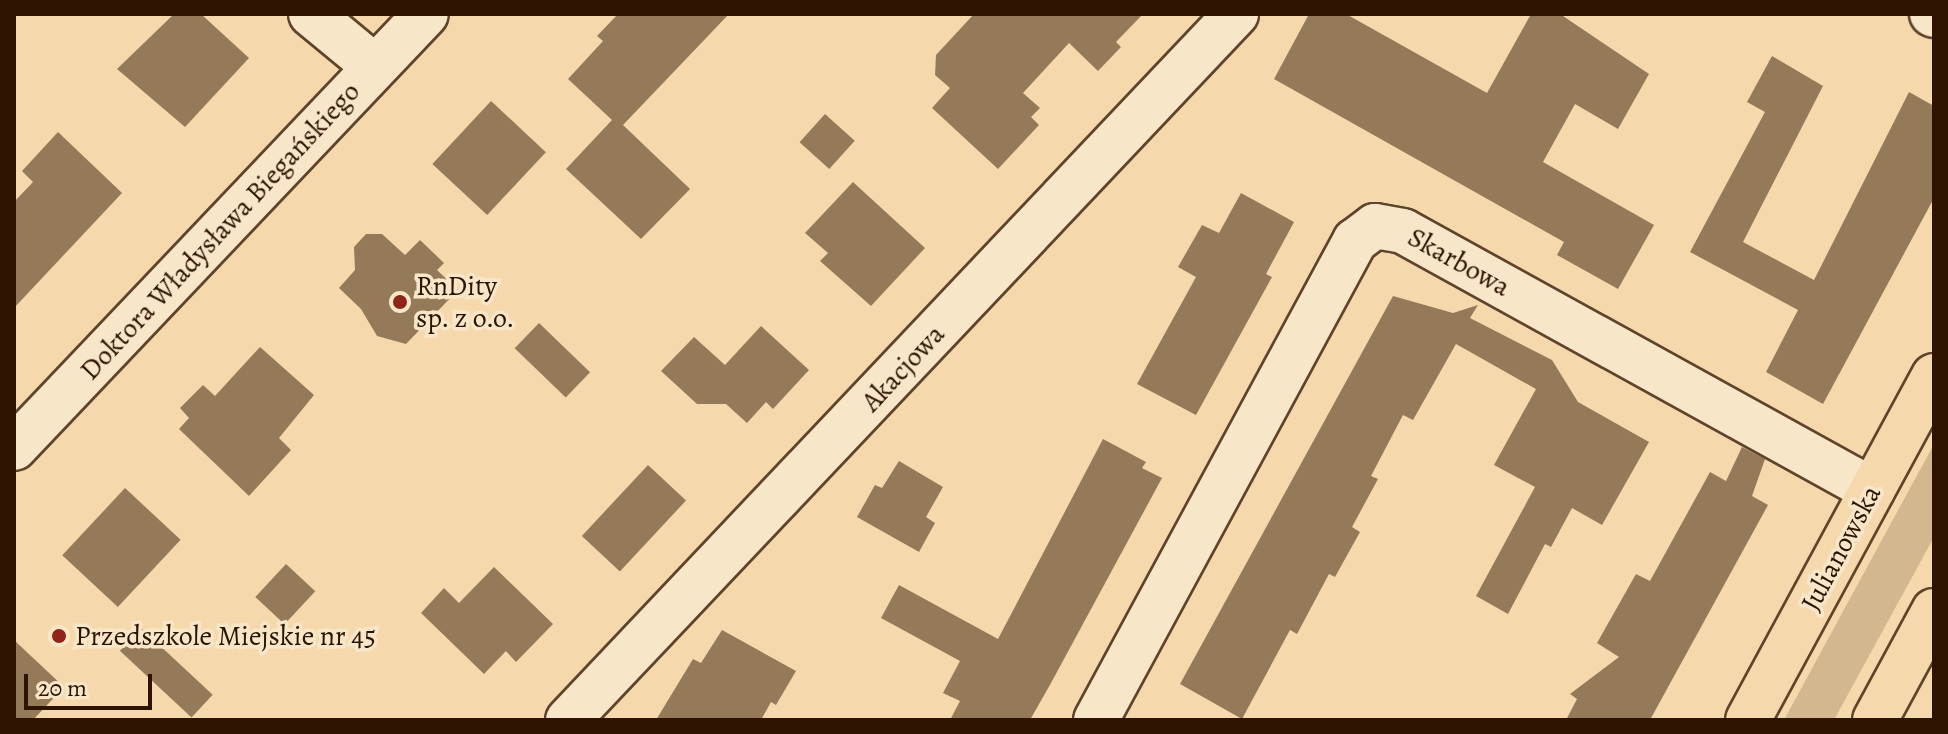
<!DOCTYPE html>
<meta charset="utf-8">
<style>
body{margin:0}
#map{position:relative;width:1948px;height:734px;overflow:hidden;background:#f5d9ac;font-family:Alegreya,serif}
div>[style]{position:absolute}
.green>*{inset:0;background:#d3b78f}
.building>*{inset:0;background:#957a59;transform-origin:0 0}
.roads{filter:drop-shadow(2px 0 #5f442b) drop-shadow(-2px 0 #5f442b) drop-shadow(0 2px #5f442b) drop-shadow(0 -2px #5f442b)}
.minor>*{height:44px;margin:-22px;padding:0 22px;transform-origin:22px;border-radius:22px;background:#f8e6c9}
.major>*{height:44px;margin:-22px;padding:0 22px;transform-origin:22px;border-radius:22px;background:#f5d9ac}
.dots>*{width:22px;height:22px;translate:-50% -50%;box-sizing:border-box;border:4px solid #f8e6c9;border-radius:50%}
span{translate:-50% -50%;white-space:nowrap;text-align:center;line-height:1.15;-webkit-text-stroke:7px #f8e6c9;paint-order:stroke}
.street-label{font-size:28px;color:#2d1300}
.poi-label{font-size:28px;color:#2d1300}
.left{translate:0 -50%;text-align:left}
.frame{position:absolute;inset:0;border:16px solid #2d1300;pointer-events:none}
.scale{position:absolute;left:24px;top:674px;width:128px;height:36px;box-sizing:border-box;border:4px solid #2d1300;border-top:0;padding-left:10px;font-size:24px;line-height:28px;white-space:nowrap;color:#2d1300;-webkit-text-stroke:6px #f8e6c9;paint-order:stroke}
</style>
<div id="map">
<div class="green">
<i style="clip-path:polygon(1934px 444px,1934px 537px,1834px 720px,1784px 720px)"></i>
</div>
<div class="building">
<i style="clip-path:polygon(174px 14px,201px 14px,249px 58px,185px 127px,117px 69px)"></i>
<i style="clip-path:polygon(618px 14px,729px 14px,623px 125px,690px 189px,641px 239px,566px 169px,612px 120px,568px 79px,603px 41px,597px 36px)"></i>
<i style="clip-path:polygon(974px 14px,1143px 14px,1116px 42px,1121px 47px,1098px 71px,1069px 43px,1023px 93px,1040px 108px,1031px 117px,1039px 125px,998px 169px,932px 108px,950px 88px,935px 75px,936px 55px)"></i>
<i style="clip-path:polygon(1309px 14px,1346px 14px,1487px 93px,1531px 14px,1560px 14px,1649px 74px,1618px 129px,1575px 104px,1543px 162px,1654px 225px,1618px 289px,1557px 255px,1564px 242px,1274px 79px)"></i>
<i style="clip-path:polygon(1772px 56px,1823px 86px,1743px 242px,1814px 280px,1909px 92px,1934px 106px,1934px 198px,1823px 404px,1766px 372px,1798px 310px,1690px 252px,1765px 112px,1747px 102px)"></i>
<i style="left:491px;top:101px;width:75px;height:86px;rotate:43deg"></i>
<i style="left:825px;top:114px;width:40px;height:38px;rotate:42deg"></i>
<i style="clip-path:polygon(58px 132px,122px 193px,14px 308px,14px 202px,33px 182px,22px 171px)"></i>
<i style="clip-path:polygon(853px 182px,925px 248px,871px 306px,820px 261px,828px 253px,805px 233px)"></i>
<i style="clip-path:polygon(1241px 193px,1294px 222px,1266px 274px,1272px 277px,1196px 415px,1137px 384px,1196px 277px,1178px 267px,1202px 225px,1219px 233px)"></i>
<i style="clip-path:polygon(366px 234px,382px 234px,405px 255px,420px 240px,444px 263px,437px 270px,458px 290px,406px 344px,377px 336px,361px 309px,339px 288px,355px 270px,354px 247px)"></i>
<i style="clip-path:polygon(1393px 296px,1453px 313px,1478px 305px,1470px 318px,1552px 360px,1578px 402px,1649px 442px,1602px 525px,1572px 508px,1551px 547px,1545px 544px,1508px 614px,1476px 596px,1535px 487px,1494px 465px,1536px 389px,1456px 344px,1413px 420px,1403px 415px,1371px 476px,1378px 479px,1352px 527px,1360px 532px,1335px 577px,1329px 574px,1297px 634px,1290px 630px,1242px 719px,1180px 684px)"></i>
<i style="left:539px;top:323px;width:71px;height:35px;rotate:44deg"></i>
<i style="clip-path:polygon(761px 326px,809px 370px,773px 409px,766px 402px,747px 423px,726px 404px,697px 404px,661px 371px,694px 337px,725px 365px)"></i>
<i style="clip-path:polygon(260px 347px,314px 395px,279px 438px,291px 450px,249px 496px,179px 429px,189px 418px,180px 408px,203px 385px,215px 396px)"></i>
<i style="clip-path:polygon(1103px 439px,1146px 462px,1142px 468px,1162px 478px,1051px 683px,1030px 720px,950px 720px,960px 701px,943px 693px,960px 661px,881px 618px,899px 585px,998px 639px)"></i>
<i style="clip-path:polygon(1742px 447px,1765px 459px,1752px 496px,1768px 505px,1650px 720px,1566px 720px,1577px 699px,1570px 694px,1619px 657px,1597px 643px,1636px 574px,1650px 581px,1710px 472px,1726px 481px)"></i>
<i style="clip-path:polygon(899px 461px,943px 487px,926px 517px,935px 523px,919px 552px,857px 517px,875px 485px,882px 488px)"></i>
<i style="left:648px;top:465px;width:52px;height:97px;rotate:43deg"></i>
<i style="left:125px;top:488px;width:76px;height:92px;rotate:43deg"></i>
<i style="left:286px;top:564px;width:40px;height:45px;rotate:43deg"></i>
<i style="clip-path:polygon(494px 567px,553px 624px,516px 662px,506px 651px,484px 674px,421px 613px,444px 588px,459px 603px)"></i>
<i style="left:141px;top:628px;width:98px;height:31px;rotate:43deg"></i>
<i style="clip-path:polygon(722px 630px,796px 671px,776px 705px,771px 702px,761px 720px,656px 720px,693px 659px,701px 663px)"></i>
<i style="clip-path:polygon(14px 640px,64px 687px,33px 720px,14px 720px)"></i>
</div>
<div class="roads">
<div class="minor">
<i style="left:311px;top:14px;width:83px;rotate:39.6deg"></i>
<i style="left:1932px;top:14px;width:2px;rotate:27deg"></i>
<i style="left:14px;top:448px;width:598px;rotate:-46.49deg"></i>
<i style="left:568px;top:720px;width:972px;rotate:-46.58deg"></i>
<i style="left:1096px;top:720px;width:545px;rotate:-61.6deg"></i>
<i style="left:1355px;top:241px;width:25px;rotate:-37deg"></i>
<i style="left:1375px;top:226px;width:28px;rotate:10deg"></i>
<i style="left:1403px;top:231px;width:536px;rotate:28.91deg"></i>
</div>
<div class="major">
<i style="left:1748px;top:720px;width:391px;rotate:-61.6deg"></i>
<i style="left:1875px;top:720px;width:124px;rotate:-61.6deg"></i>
</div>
</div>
<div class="dots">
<i style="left:400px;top:302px;background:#8f2418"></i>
<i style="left:59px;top:636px;background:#8f2418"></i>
</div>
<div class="street-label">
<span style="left:220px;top:231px;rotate:-47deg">Doktora Władysława Biegańskiego</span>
<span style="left:1459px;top:262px;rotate:29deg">Skarbowa</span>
<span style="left:903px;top:368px;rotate:-47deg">Akacjowa</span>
<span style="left:1841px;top:548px;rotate:-62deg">Julianowska</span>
</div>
<div class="poi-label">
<span class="left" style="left:416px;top:302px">RnDity<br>sp. z o.o.</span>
<span class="left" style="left:75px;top:636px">Przedszkole Miejskie nr 45</span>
</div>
<div class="frame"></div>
<div class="scale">20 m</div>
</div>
